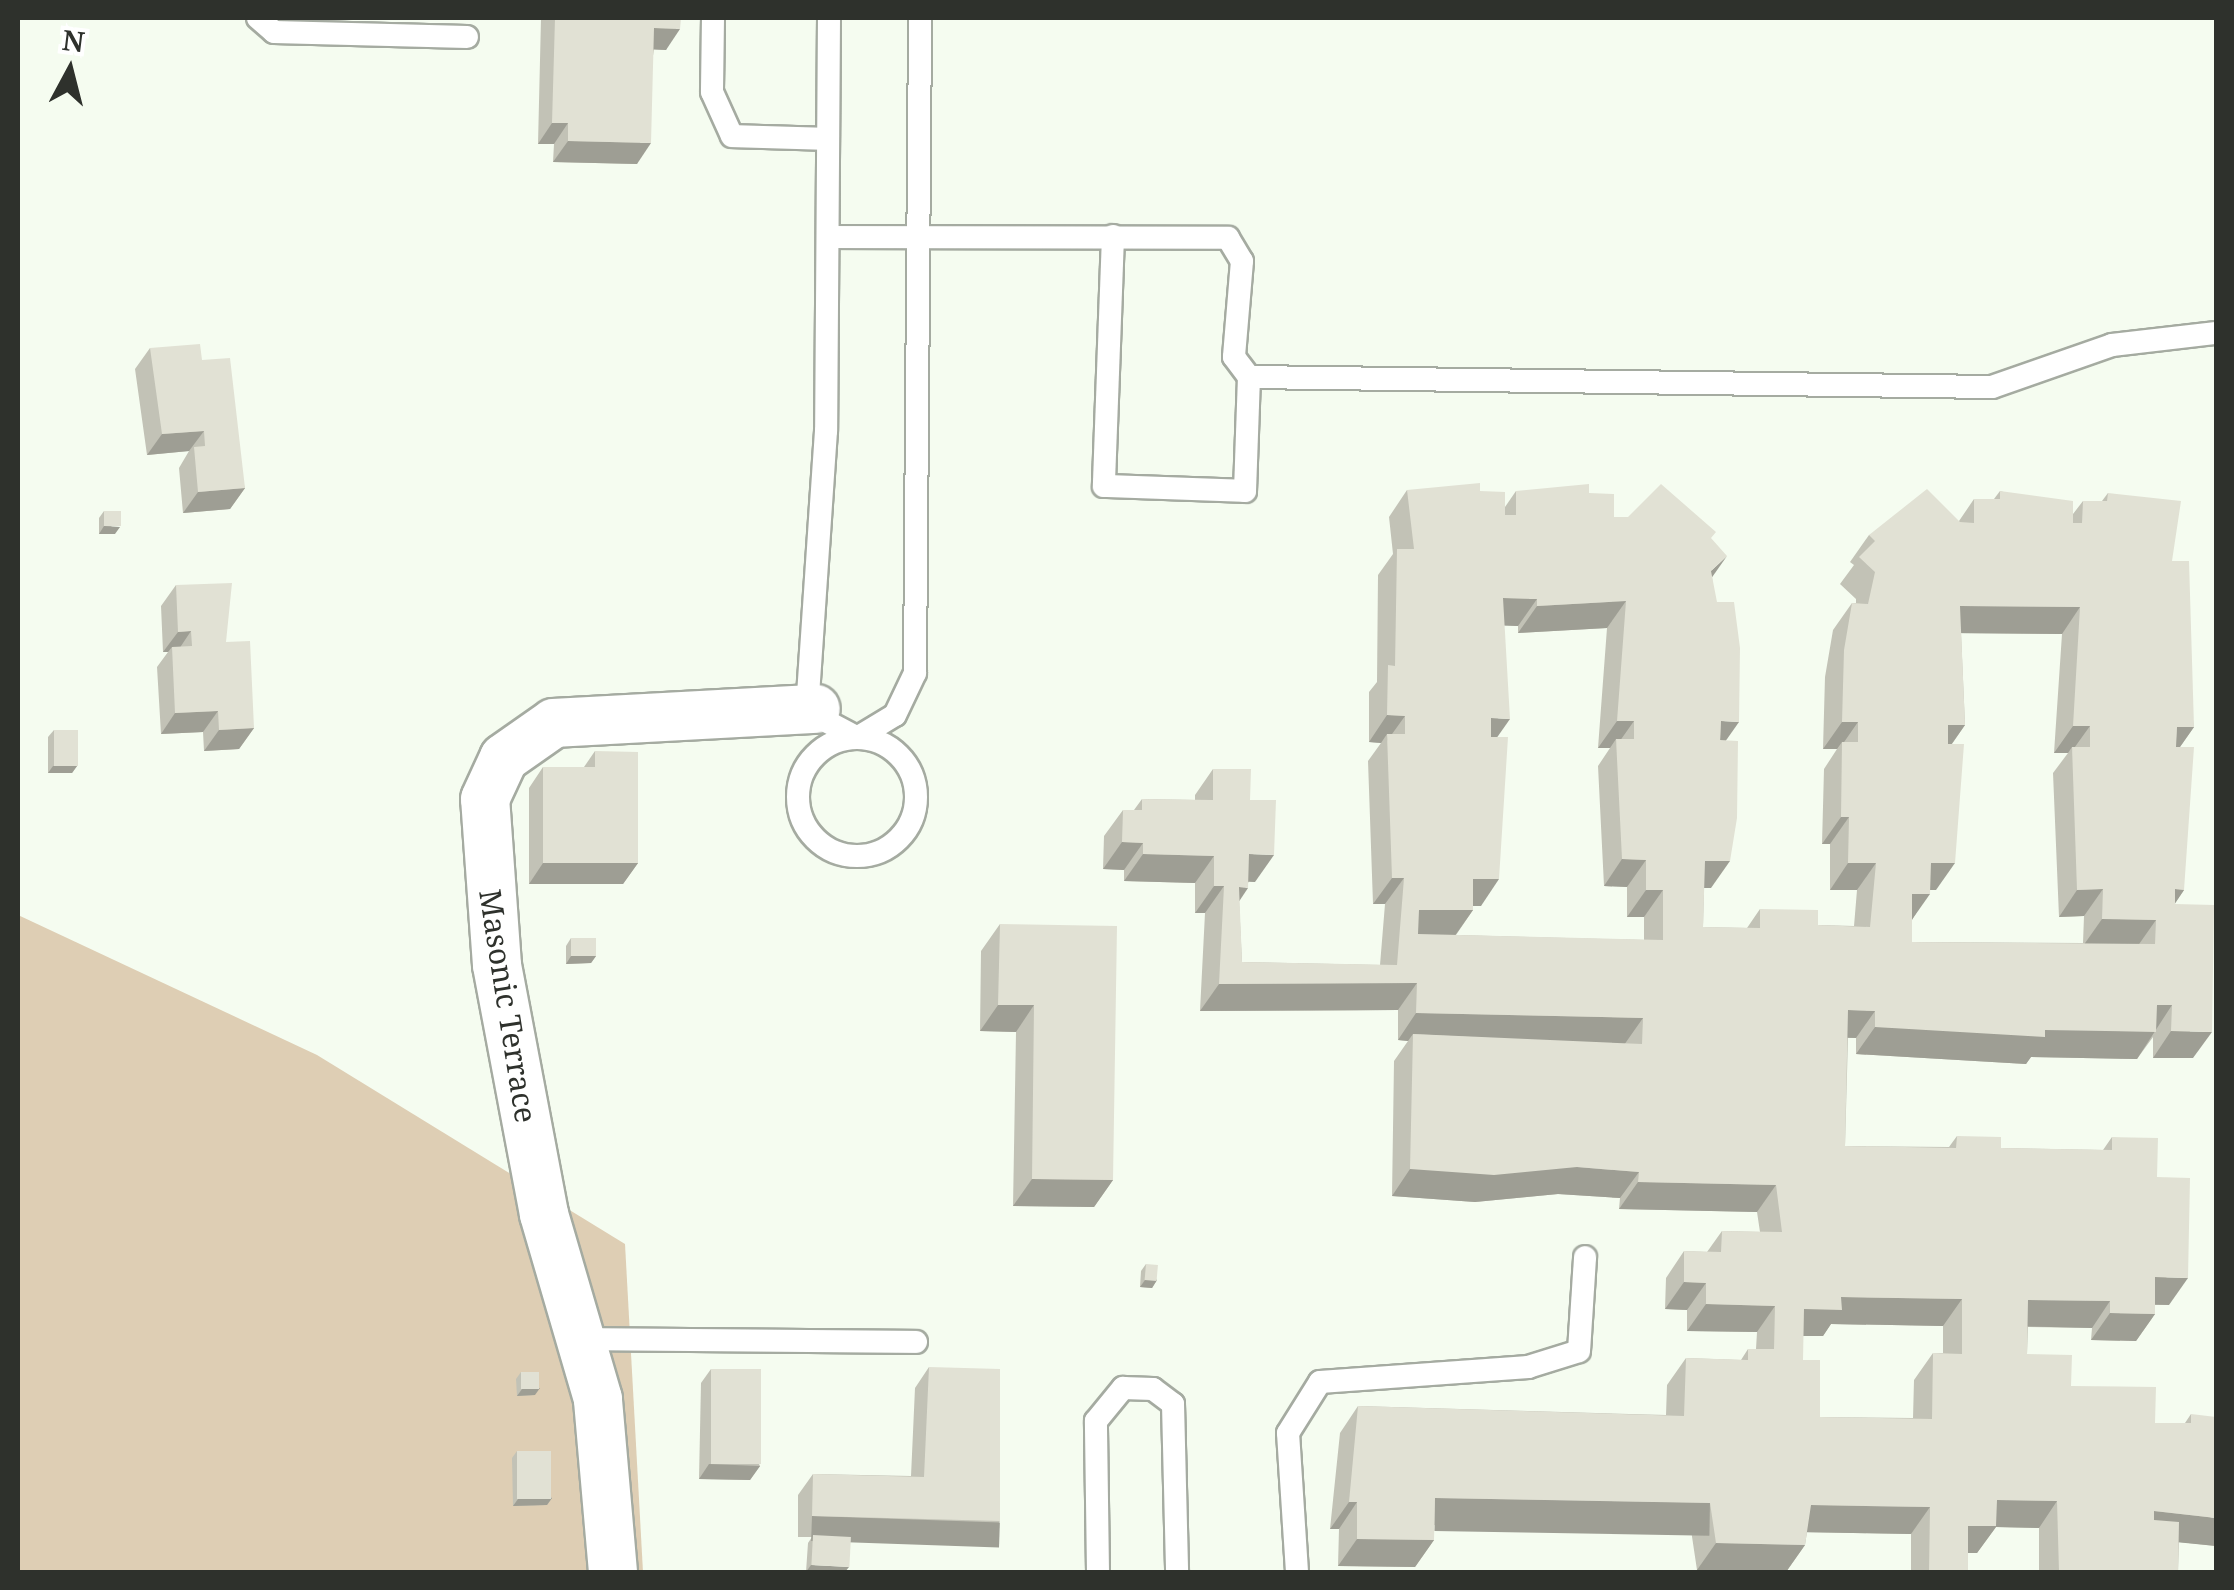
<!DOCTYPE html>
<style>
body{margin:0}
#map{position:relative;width:2234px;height:1590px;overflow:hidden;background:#f5fcf0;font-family:"Noto Serif",serif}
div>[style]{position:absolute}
.green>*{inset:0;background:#deceb4}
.roads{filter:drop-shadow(2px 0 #a5aba1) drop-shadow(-2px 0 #a5aba1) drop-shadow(0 2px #a5aba1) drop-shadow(0 -2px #a5aba1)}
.service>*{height:22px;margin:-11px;padding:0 11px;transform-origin:11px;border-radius:11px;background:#fff}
.service>.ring{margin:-11px;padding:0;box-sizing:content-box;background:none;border:22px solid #fff;border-radius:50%}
.minor>*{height:48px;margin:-24px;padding:0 24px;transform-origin:24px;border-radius:24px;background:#fff}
.wall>*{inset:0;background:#c2c2b6}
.shaded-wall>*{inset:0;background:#9e9e94;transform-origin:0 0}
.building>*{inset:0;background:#e1e1d4;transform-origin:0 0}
span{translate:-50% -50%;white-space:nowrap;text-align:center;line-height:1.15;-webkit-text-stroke:8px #fff;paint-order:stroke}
.street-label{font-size:30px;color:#2e312c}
.frame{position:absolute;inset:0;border:20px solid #2e312c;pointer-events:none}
.north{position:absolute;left:20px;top:20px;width:100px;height:100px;-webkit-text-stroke:8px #fff;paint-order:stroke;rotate:7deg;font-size:28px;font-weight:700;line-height:40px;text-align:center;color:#2e312c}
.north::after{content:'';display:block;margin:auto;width:35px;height:45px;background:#2e312c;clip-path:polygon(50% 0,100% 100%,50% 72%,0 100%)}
</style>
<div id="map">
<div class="green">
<i style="clip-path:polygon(18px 915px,317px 1055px,625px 1244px,643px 1572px,18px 1572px)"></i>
</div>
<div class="roads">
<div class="service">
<i style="left:258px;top:18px;width:21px;rotate:41deg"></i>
<i style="left:274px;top:32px;width:193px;rotate:1.5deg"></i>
<i style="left:713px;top:18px;width:74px;rotate:90.8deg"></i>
<i style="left:712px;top:92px;width:48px;rotate:65.6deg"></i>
<i style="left:732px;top:136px;width:96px;rotate:1.8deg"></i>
<i style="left:829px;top:18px;width:413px;rotate:90.4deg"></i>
<i style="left:826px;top:431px;width:265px;rotate:93.9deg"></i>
<i style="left:808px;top:695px;width:28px;rotate:60deg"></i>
<i style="left:822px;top:719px;width:40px;rotate:28deg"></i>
<i style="left:857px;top:738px;width:44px;rotate:-31.2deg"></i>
<i style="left:895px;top:715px;width:47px;rotate:-64.5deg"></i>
<i style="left:915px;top:673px;width:655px;rotate:-89.56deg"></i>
<i style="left:1113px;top:236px;width:250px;rotate:92.1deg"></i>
<i style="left:1104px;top:486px;width:141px;rotate:2deg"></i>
<i style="left:1245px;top:491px;width:114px;rotate:-88deg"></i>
<i style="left:828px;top:237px;width:400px;rotate:0.1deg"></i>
<i style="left:1228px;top:238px;width:27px;rotate:59deg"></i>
<i style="left:1242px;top:261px;width:96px;rotate:94.8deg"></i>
<i style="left:1234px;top:357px;width:25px;rotate:53deg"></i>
<i style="left:1249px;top:377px;width:743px;rotate:0.77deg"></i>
<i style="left:1992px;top:387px;width:127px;rotate:-19.3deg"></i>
<i style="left:2112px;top:345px;width:105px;rotate:-6.6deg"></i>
<i class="ring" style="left:798px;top:738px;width:96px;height:96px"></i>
<i style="left:583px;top:1339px;width:333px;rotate:0.5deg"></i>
<i style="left:1098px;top:1572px;width:151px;rotate:-90.8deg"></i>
<i style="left:1096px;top:1421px;width:43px;rotate:-50.7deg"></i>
<i style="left:1123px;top:1388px;width:30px;rotate:2deg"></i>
<i style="left:1153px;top:1389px;width:25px;rotate:37deg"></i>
<i style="left:1173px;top:1404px;width:168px;rotate:88.6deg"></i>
<i style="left:1297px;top:1572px;width:139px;rotate:-93.7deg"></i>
<i style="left:1288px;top:1433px;width:60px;rotate:-57.9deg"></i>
<i style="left:1320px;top:1382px;width:209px;rotate:-4.1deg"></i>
<i style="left:1528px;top:1367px;width:53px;rotate:-17.4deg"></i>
<i style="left:1579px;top:1351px;width:94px;rotate:-86.3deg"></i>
</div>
<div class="minor">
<i style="left:613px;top:1572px;width:174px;rotate:-95deg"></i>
<i style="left:598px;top:1399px;width:193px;rotate:-106.3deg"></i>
<i style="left:544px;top:1214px;width:253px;rotate:-100.7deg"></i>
<i style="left:497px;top:965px;width:166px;rotate:-94.1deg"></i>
<i style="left:485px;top:799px;width:45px;rotate:-65.1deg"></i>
<i style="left:504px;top:758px;width:61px;rotate:-35deg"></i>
<i style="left:554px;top:723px;width:262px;rotate:-3.1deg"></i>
</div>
</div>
<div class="wall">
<i style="clip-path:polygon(541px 18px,681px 18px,666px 50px,654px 49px,637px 164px,553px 162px,554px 144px,538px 144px)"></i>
<i style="clip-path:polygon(150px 348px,202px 360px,245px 488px,230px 509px,183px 513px,179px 468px,189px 451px,147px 455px,135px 369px)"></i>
<i style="clip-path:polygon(evenodd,1407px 490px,1480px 491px,1505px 507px,1516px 491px,1589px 493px,1614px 517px,1711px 539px,1712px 577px,1726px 741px,1711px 888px,1704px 888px,1703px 927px,1747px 928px,1760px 909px,1818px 925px,1854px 926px,1857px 890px,1830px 890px,1830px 844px,1822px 844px,1824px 769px,1837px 749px,1823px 749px,1825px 677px,1833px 630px,1852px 603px,1856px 603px,1856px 599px,1840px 584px,1854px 565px,1850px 562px,1869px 535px,1959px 521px,1974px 499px,1994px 499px,2000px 491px,2073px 514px,2083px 501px,2102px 501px,2108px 493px,2172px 561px,2194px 727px,2180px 747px,2184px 890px,2175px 903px,2193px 1058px,2153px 1058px,2153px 1037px,2137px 1059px,2031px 1057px,2026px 1064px,1856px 1054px,1856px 1038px,1848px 1038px,1845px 1146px,1949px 1147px,1957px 1136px,2001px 1148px,2103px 1150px,2112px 1137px,2157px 1177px,2169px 1305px,2155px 1305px,2155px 1314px,2136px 1341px,2091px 1340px,2092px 1328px,2028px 1327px,2027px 1354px,2071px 1386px,2155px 1423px,2185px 1423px,2191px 1414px,2216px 1546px,2179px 1542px,2178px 1572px,2039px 1572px,2039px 1528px,1996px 1527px,1977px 1553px,1968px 1553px,1968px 1572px,1911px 1572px,1911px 1534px,1807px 1532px,1805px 1545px,1786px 1572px,1697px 1570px,1691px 1530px,1434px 1525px,1434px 1540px,1415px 1567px,1338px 1566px,1339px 1529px,1330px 1529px,1340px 1433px,1358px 1406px,1666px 1415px,1667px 1385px,1686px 1358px,1741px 1360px,1748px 1349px,1756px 1349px,1757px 1332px,1687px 1331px,1687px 1310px,1665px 1309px,1666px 1278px,1684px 1251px,1707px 1252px,1722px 1231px,1760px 1232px,1757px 1212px,1619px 1209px,1620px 1198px,1558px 1194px,1475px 1202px,1392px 1196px,1394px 1061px,1408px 1041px,1398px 1040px,1398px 1010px,1200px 1011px,1205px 913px,1195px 913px,1195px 883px,1124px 881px,1124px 870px,1103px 869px,1104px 836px,1123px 810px,1134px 810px,1142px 799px,1195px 800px,1195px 795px,1213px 769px,1250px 800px,1255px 882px,1249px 881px,1239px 901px,1242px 962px,1380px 965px,1385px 904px,1373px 904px,1368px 761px,1381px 743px,1369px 742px,1369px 692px,1377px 682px,1378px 575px,1393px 554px,1389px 517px,1407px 490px,1504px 625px,1518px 626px,1518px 633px,1607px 628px,1598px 748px,1610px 748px,1598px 766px,1604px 886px,1627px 887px,1627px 917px,1644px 917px,1644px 940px,1456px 935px,1473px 910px,1473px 906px,1481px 906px,1497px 737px,1504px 625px,1407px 490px,1961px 633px,2062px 634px,2054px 753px,2068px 753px,2053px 773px,2059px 917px,2084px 916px,2083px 943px,1912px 942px,1912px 920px,1930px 890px,1936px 890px,1952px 744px,1965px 725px,1961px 633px,1407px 490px,1831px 1324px,1943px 1326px,1943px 1353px,1933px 1353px,1914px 1380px,1913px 1418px,1820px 1417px,1803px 1360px,1803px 1336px,1823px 1336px,1831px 1324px)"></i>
<i style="clip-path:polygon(104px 511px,115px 534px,99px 534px,99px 518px)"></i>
<i style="clip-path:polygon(176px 585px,226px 642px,254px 728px,239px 749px,204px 751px,203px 732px,161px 734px,157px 667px,168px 652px,163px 652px,161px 606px)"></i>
<i style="clip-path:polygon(54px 730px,77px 766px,72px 773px,48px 773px,48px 737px)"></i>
<i style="clip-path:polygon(595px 751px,638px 863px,623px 884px,529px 884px,529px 788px,543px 767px,584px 767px)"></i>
<i style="clip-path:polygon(1000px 924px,1113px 1180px,1094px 1207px,1013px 1206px,1016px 1032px,980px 1031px,981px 951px)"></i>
<i style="clip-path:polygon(571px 938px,596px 956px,591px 963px,566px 964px,566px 946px)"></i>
<i style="clip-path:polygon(1146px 1264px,1157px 1280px,1152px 1288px,1140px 1287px,1141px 1271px)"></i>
<i style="clip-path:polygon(929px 1367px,1000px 1521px,986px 1542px,851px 1538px,806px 1572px,808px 1543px,812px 1537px,798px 1537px,798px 1495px,813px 1474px,911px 1476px,915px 1388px)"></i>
<i style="clip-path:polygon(711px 1369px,760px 1466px,750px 1480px,699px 1479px,701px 1383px)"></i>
<i style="clip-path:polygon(521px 1372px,535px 1395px,517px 1396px,516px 1379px)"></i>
<i style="clip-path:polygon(517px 1451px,552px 1498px,547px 1505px,513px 1506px,512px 1458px)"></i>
</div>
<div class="shaded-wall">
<i style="clip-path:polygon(654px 28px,680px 29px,666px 50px,640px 49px)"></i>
<i style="clip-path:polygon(552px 123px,568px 123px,554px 144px,538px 144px)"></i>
<i style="clip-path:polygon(568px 141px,651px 143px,637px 164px,553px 162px)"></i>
<i style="clip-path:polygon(204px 431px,189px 451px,147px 455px,162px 434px)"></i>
<i style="clip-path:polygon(245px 488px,230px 509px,183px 513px,198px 492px)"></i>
<i style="clip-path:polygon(104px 526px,120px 527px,115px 534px,99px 534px)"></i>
<i style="clip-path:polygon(1727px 556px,1708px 583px,1711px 571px)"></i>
<i style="clip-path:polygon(1503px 598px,1537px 599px,1518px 626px,1484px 625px)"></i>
<i style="clip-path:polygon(1626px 601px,1607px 628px,1518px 633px,1537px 606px)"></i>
<i style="clip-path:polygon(1960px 606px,2080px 607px,2062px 634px,1941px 633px)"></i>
<i style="clip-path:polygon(191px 631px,177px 652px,172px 647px,168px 652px,163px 652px,178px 632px)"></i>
<i style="clip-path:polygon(218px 711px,203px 732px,161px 734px,175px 713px)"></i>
<i style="clip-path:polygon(1387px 715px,1405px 716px,1387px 741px,1387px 734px,1381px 743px,1369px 742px)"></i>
<i style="clip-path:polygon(1491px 718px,1510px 719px,1491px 746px)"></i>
<i style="clip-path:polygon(1617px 721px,1634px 721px,1617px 745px,1616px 739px,1610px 748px,1598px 748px)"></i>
<i style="clip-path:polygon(1721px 721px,1739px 722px,1720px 749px)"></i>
<i style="clip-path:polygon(1842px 722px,1858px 722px,1842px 745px,1842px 742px,1837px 749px,1823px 749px)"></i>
<i style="clip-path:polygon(1948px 725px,1965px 725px,1946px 752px)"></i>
<i style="clip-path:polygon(2073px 726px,2090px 726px,2072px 751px,2072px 747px,2068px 753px,2054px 753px)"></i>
<i style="clip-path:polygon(2177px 727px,2194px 727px,2175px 754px)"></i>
<i style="clip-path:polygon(254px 728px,239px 749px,204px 751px,219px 730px)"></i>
<i style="clip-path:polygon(53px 766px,77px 766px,72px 773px,48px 773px)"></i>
<i style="clip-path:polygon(1841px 817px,1849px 817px,1830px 844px,1822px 844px)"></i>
<i style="clip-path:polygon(1122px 842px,1143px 843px,1124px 870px,1103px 869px)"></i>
<i style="clip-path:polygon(1143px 854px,1214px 856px,1195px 883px,1124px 881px)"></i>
<i style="clip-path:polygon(1249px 854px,1274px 855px,1255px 882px,1230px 881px)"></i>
<i style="clip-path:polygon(1622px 859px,1646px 860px,1627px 887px,1604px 886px)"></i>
<i style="clip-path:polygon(1705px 861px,1730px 861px,1711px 888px,1686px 888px)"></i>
<i style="clip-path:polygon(543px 863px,638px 863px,623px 884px,529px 884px)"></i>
<i style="clip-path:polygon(1848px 863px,1876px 863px,1857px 890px,1830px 890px)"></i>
<i style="clip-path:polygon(1931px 863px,1955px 863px,1936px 890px,1912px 890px)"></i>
<i style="clip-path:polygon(1392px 878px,1404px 878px,1385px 904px,1373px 904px)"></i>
<i style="clip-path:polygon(1473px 879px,1499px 879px,1481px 906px,1454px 906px)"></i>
<i style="clip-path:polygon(1214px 886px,1224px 886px,1205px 913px,1195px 913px)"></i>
<i style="clip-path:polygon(1239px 887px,1248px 888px,1230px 915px)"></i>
<i style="clip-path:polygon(2103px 889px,2084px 916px,2059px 917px,2077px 890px)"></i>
<i style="clip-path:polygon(2175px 889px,2184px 890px,2166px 917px)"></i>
<i style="clip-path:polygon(1646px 890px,1663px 890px,1644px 917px,1627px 917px)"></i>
<i style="clip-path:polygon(1912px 894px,1930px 894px,1911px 921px)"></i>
<i style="clip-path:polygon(1419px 910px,1473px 910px,1454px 937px,1400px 936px)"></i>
<i style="clip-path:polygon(2102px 919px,2156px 920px,2137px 947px,2083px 946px)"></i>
<i style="clip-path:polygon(571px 956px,596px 956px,591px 963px,566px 964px)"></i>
<i style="clip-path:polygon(1417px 983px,1398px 1010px,1200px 1011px,1219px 984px)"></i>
<i style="clip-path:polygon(998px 1005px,1034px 1005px,1016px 1032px,980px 1031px)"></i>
<i style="clip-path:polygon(2157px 1005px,2172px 1005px,2137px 1059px,2031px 1057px,2026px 1064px,1856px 1054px,1875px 1027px,2045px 1030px)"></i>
<i style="clip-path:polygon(1848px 1010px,1875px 1011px,1856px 1038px,1829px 1037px)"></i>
<i style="clip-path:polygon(1416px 1013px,1643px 1018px,1624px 1045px,1413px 1034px,1408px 1041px,1398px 1040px)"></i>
<i style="clip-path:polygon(2171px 1031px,2212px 1032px,2193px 1058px,2153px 1058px)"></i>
<i style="clip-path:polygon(1577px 1167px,1639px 1172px,1620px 1198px,1558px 1194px,1475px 1202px,1392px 1196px,1410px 1169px)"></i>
<i style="clip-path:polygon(1032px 1179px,1113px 1180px,1094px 1207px,1013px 1206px)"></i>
<i style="clip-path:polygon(1638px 1182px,1776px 1185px,1757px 1212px,1619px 1209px)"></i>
<i style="clip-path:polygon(2155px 1277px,2188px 1278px,2169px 1305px,2136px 1304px)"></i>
<i style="clip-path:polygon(1145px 1280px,1157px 1280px,1152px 1288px,1140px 1287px)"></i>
<i style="clip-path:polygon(1684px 1282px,1706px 1283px,1687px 1310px,1665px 1309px)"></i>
<i style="clip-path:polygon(1841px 1297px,1962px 1299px,1943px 1326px,1831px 1324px,1823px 1336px,1785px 1336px,1804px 1309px)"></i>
<i style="clip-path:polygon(2028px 1300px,2110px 1301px,2092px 1328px,2009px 1326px)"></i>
<i style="clip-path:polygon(1706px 1304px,1775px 1306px,1757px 1332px,1687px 1331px)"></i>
<i style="clip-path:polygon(2110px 1313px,2155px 1314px,2136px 1341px,2091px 1340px)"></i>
<i style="clip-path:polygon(540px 1388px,535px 1395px,517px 1396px,522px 1389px)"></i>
<i style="clip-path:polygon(709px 1464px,760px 1466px,750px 1480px,699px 1479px)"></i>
<i style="clip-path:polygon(552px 1498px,547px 1505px,513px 1506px,518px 1499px)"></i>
<i style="left:1435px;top:1498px;width:275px;height:33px;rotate:1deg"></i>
<i style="clip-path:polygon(1997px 1500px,2057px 1501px,2039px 1528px,1996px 1527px,1977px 1553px,1949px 1553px,1968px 1526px)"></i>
<i style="clip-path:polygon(1349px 1502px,1357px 1502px,1339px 1529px,1330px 1529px)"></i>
<i style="clip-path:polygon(1811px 1505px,1930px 1507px,1911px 1534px,1792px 1532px)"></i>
<i style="clip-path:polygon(2154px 1511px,2216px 1518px,2216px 1546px,2135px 1538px)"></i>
<i style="left:812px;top:1516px;width:188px;height:25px;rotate:2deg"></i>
<i style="clip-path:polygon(1357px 1539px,1434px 1540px,1415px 1567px,1338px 1566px)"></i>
<i style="clip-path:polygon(1716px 1543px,1805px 1545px,1786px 1572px,1697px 1570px)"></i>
<i style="clip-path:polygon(811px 1565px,849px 1567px,845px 1572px,806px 1572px)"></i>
</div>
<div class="building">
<i style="clip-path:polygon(555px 18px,681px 18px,680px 29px,654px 28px,651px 143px,568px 141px,568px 123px,552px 123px)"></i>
<i style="clip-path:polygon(200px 344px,202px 360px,230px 358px,245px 488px,198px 492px,194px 447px,205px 446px,204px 431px,162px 434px,150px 348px)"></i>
<i style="clip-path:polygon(evenodd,1480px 483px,1480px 491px,1505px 492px,1505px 515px,1516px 515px,1516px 491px,1589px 484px,1589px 493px,1614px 494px,1614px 517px,1628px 517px,1661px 484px,1716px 532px,1711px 538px,1727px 556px,1711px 571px,1717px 602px,1734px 602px,1740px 648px,1739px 722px,1721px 721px,1720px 740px,1738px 741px,1737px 818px,1730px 861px,1705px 861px,1703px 927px,1760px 928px,1760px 909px,1818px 910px,1818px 925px,1870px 927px,1876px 863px,1848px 863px,1849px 817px,1841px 817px,1842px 742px,1858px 742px,1858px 722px,1842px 722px,1844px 650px,1852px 603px,1868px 604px,1875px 572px,1859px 557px,1875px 541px,1869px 535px,1927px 489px,1960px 522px,1974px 523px,1974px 499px,2000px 499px,2000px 491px,2073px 501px,2073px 523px,2082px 523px,2083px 501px,2107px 501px,2108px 493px,2181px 501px,2172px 561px,2189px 561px,2194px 727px,2177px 727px,2176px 747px,2194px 747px,2184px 890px,2175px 889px,2175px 904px,2214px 905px,2212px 1032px,2171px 1031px,2172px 1005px,2157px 1005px,2156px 1032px,2045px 1030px,2045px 1037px,1875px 1027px,1875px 1011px,1848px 1010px,1845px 1146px,1956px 1148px,1957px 1136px,2001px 1137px,2001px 1148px,2112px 1150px,2112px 1137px,2158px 1138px,2157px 1177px,2190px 1178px,2188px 1278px,2155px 1277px,2155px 1314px,2110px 1313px,2110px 1301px,2028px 1300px,2027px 1354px,2072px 1355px,2071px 1386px,2156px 1387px,2155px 1423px,2191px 1423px,2191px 1414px,2216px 1417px,2216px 1518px,2154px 1511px,2154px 1520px,2179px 1522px,2178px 1572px,2059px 1572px,2057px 1501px,1997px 1500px,1996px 1526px,1968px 1526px,1968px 1572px,1929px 1572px,1930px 1507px,1811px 1505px,1805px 1545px,1716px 1543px,1710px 1503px,1435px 1498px,1434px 1540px,1357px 1539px,1357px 1502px,1349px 1502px,1358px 1406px,1684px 1416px,1686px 1358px,1748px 1360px,1748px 1349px,1774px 1349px,1775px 1306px,1706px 1304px,1706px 1283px,1684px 1282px,1684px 1251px,1721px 1252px,1722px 1231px,1782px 1232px,1776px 1185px,1638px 1182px,1639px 1172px,1577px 1167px,1494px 1175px,1410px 1169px,1413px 1034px,1642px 1044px,1643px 1018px,1416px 1013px,1417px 983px,1219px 984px,1224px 886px,1214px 886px,1214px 856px,1143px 854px,1143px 843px,1122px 842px,1123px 810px,1142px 810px,1142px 799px,1213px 800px,1213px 769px,1251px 769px,1250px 800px,1276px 800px,1274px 855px,1249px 854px,1248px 888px,1239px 887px,1242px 962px,1397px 965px,1404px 878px,1392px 878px,1387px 734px,1405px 734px,1405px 716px,1387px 715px,1388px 665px,1395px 666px,1397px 549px,1414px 549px,1407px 490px,1480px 483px,1503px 598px,1537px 599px,1537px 606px,1626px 601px,1617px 721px,1634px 721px,1634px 739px,1616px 739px,1622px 859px,1646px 860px,1646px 890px,1663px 890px,1663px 940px,1418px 934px,1419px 910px,1473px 910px,1473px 879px,1499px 879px,1508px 737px,1491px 737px,1491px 718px,1510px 719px,1503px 598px,1480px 483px,1960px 606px,2080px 607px,2073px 726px,2090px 726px,2090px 747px,2072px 747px,2077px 890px,2103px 889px,2102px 919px,2156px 920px,2155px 944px,1912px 942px,1912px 894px,1930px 894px,1931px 863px,1955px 863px,1964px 744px,1948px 744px,1948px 725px,1965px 725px,1960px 606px,1480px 483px,1841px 1297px,1962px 1299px,1962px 1354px,1933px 1353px,1932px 1419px,1820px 1417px,1820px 1360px,1803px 1360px,1804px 1309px,1842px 1310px,1841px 1297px)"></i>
<i style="left:104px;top:511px;width:17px;height:15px"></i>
<i style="clip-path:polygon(232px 583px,226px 642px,250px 641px,254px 728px,219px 730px,218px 711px,175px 713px,172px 647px,192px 646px,191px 631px,178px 632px,176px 585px)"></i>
<i style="left:54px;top:730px;width:24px;height:36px"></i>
<i style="clip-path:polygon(595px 751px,638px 752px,638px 863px,543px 863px,543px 767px,595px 767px)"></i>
<i style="clip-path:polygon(1000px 924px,1117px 926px,1113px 1180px,1032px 1179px,1034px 1005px,998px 1005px)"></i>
<i style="left:571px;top:938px;width:25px;height:18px"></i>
<i style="left:1146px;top:1264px;width:12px;height:16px;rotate:5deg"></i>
<i style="clip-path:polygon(929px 1367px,1000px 1369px,1000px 1521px,812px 1516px,813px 1474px,924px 1477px)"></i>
<i style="left:711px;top:1369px;width:50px;height:95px"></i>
<i style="left:521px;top:1372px;width:18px;height:17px"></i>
<i style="left:517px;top:1451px;width:34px;height:48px"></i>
<i style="left:813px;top:1535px;width:38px;height:30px;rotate:3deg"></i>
</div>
<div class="street-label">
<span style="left:508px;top:1006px;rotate:81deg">Masonic Terrace</span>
</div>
<div class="frame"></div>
<div class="north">N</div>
</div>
